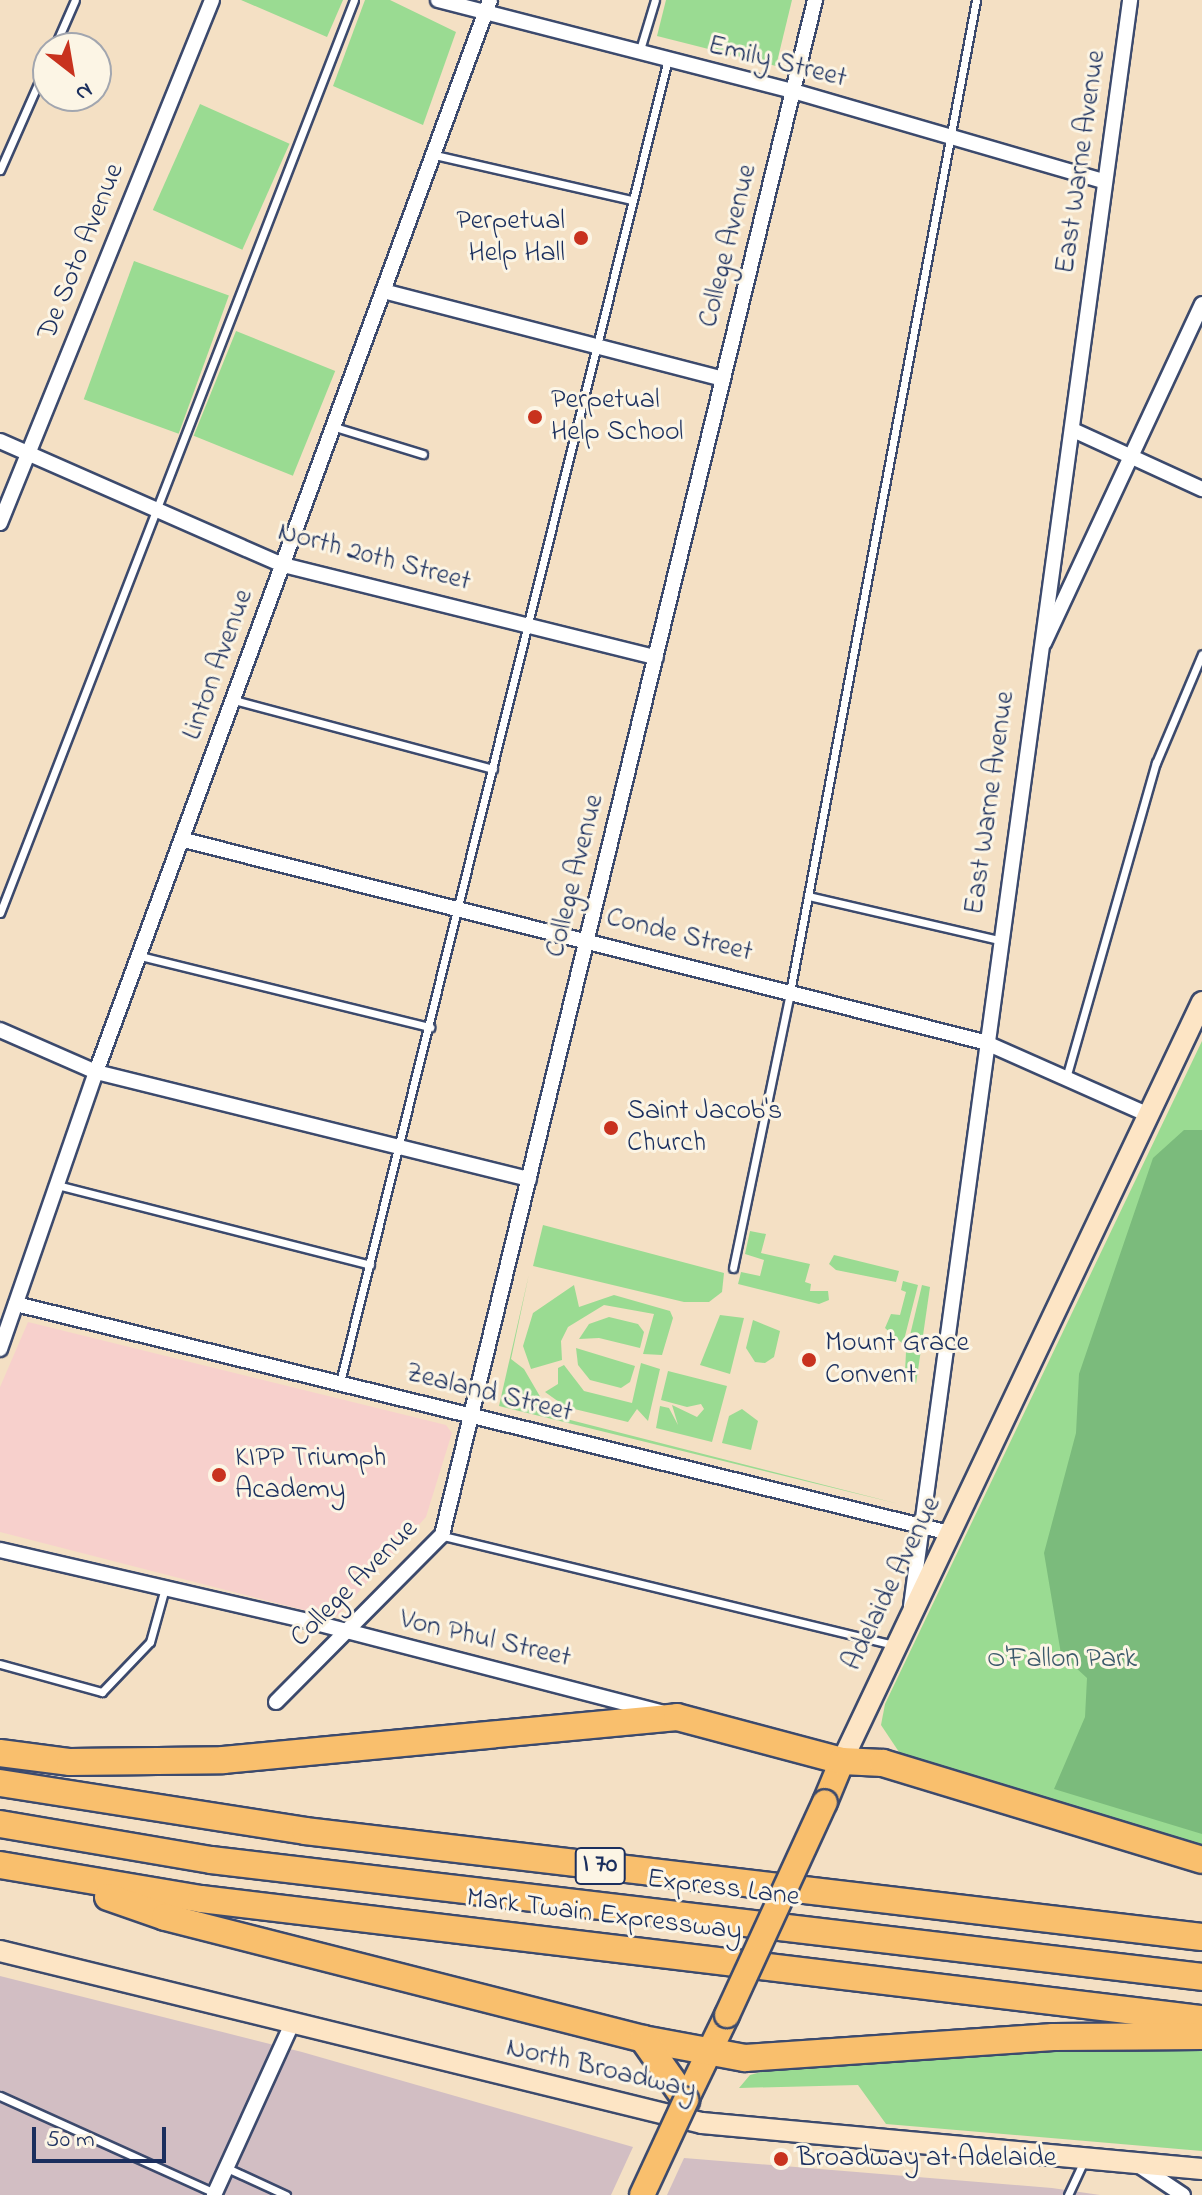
<!DOCTYPE html>
<style>
body{margin:0}
#map{position:relative;width:1202px;height:2195px;overflow:hidden;background:#f4e0c4;font-family:"Indie Flower",sans-serif}
div>[style]{position:absolute}
.built>*{inset:0;background:#f7d0cc}
.industrial>*{inset:0;background:#d2bec3}
.green>*{inset:0;background:#9adb92;transform-origin:0 0}
.forest>*{inset:0;background:#7bbb7c}
.roads{filter:drop-shadow(2px 0 #3c4a6d) drop-shadow(-2px 0 #3c4a6d) drop-shadow(0 2px #3c4a6d) drop-shadow(0 -2px #3c4a6d)}
.lane>*{height:7px;margin:-3.5px;padding:0 3.5px;transform-origin:3.5px;border-radius:3.5px;background:#fff}
.street>*{height:14px;margin:-7px;padding:0 7px;transform-origin:7px;border-radius:7px;background:#fff}
.secondary>*{height:20px;margin:-10px;padding:0 10px;transform-origin:10px;border-radius:10px;background:#fde5c5}
.primary>*{height:24px;margin:-12px;padding:0 12px;transform-origin:12px;border-radius:12px;background:#f9bf6d}
.highway>*{height:26px;margin:-13px;padding:0 13px;transform-origin:13px;border-radius:13px;background:#f9bf6d}
.bridges{filter:drop-shadow(2px 0 #3c4a6d) drop-shadow(-2px 0 #3c4a6d) drop-shadow(0 2px #3c4a6d) drop-shadow(0 -2px #3c4a6d)}
.primary-bridge>*{height:24px;margin:-12px;padding:0 12px;transform-origin:12px;border-radius:12px;background:#f9bf6d}
.dots>*{width:22px;height:22px;translate:-50% -50%;box-sizing:border-box;border:4px solid #fcf5e5;border-radius:50%}
span{translate:-50% -50%;white-space:nowrap;text-align:center;line-height:1.15;-webkit-text-stroke:6px #fcf5e5;paint-order:stroke}
.shield-label span{padding:2px 6px;background:#fcf5e5;border:2px solid;border-radius:6px;-webkit-text-stroke-width:0}
.shield-label{font-size:26px;color:#1b2f5e;font-weight:700}
.street-label{font-size:28px;color:#1b2f5e}
.poi-label{font-size:28px;color:#1b2f5e}
.right{translate:-100% -50%;text-align:right}
.left{translate:0 -50%;text-align:left}
.park-label{font-size:28px;color:#3b5a6b}
.north{position:absolute;left:32px;top:32px;width:80px;height:80px;box-sizing:border-box;background:#fcf5e5;border:2px solid #a2a6af;border-radius:50%;rotate:149deg;font-size:22px;font-weight:700;line-height:32px;text-align:center;color:#1b2f5e}
.north::after{content:'';display:block;margin:auto;width:28px;height:36px;background:#c8321e;clip-path:polygon(50% 0,100% 100%,50% 72%,0 100%)}
.scale{position:absolute;left:32px;top:2127px;width:134px;height:36px;box-sizing:border-box;border:4px solid #1b2f5e;border-top:0;padding-left:10px;font-size:24px;line-height:28px;white-space:nowrap;color:#1b2f5e;-webkit-text-stroke:6px #fcf5e5;paint-order:stroke}
</style>
<div id="map">
<div class="built">
<i style="clip-path:polygon(28px 1322px,446px 1425px,452px 1433px,426px 1517px,337px 1616px,331px 1617px,0 1532px,0 1387px)"></i>
</div>
<div class="industrial">
<i style="clip-path:polygon(0 1976px,302px 2052px,633px 2147px,611px 2195px,0 2195px)"></i>
<i style="clip-path:polygon(684px 2158px,1052px 2188px,1100px 2195px,667px 2195px)"></i>
</div>
<div class="green">
<i style="clip-path:polygon(241px 0,343px 0,327px 37px)"></i>
<i style="clip-path:polygon(365px 0,390px 0,456px 32px,423px 125px,333px 86px)"></i>
<i style="clip-path:polygon(666px 0,792px 0,776px 66px,657px 36px)"></i>
<i style="left:200px;top:104px;width:98px;height:116px;rotate:24deg"></i>
<i style="left:134px;top:261px;width:101px;height:147px;rotate:20deg"></i>
<i style="left:236px;top:331px;width:107px;height:113px;rotate:22deg"></i>
<i style="clip-path:polygon(1202px 1041px,1202px 1847px,905px 1761px,881px 1725px,885px 1704px)"></i>
<i style="clip-path:polygon(543px 1225px,724px 1273px,722px 1292px,709px 1302px,684px 1302px,533px 1266px)"></i>
<i style="clip-path:polygon(750px 1231px,766px 1234px,761px 1253px,810px 1264px,805px 1282px,811px 1284px,810px 1291px,828px 1291px,829px 1300px,819px 1304px,738px 1284px,741px 1272px,760px 1276px,764px 1260px,745px 1254px)"></i>
<i style="clip-path:polygon(834px 1255px,899px 1271px,896px 1282px,836px 1270px,829px 1264px)"></i>
<i style="clip-path:polygon(529px 1274px,511px 1359px,524px 1369px,545px 1405px,543px 1413px,899px 1504px,499px 1406px)"></i>
<i style="clip-path:polygon(903px 1281px,918px 1285px,903px 1344px,885px 1328px,891px 1314px,900px 1315px,906px 1292px,901px 1290px)"></i>
<i style="clip-path:polygon(574px 1285px,579px 1307px,614px 1295px,670px 1311px,673px 1318px,662px 1355px,643px 1354px,654px 1314px,604px 1305px,568px 1327px,561px 1341px,562px 1360px,531px 1369px,523px 1346px,533px 1313px)"></i>
<i style="clip-path:polygon(922px 1285px,930px 1287px,916px 1384px,905px 1372px,906px 1352px)"></i>
<i style="clip-path:polygon(720px 1315px,744px 1318px,730px 1374px,700px 1365px)"></i>
<i style="clip-path:polygon(609px 1317px,638px 1324px,644px 1332px,640px 1348px,599px 1338px,579px 1339px,589px 1324px)"></i>
<i style="clip-path:polygon(753px 1320px,780px 1331px,774px 1357px,765px 1363px,755px 1362px,746px 1348px)"></i>
<i style="clip-path:polygon(576px 1348px,635px 1366px,630px 1382px,621px 1388px,590px 1380px,578px 1365px)"></i>
<i style="clip-path:polygon(641px 1363px,660px 1369px,648px 1421px,637px 1409px,628px 1422px,566px 1407px,545px 1392px,558px 1384px,558px 1368px,564px 1365px,584px 1391px,632px 1403px)"></i>
<i style="clip-path:polygon(668px 1371px,727px 1386px,712px 1442px,656px 1428px,660px 1406px,669px 1408px,678px 1425px,672px 1405px,697px 1417px,704px 1409px,701px 1404px,687px 1407px,661px 1400px)"></i>
<i style="clip-path:polygon(742px 1409px,758px 1421px,751px 1450px,722px 1443px,729px 1416px)"></i>
<i style="clip-path:polygon(997px 2045px,1202px 2047px,1202px 2151px,886px 2124px,858px 2085px,739px 2088px,750px 2075px,794px 2063px)"></i>
</div>
<div class="forest">
<i style="clip-path:polygon(1184px 1130px,1202px 1130px,1202px 1834px,1054px 1789px,1085px 1717px,1087px 1678px,1061px 1654px,1044px 1553px,1076px 1433px,1079px 1374px,1153px 1158px)"></i>
</div>
<div class="roads">
<div class="lane">
<i style="left:54px;top:48px;width:52px;rotate:-66.4deg"></i>
<i style="left:639px;top:53px;width:55px;rotate:-73.2deg"></i>
<i style="left:435px;top:155px;width:202px;rotate:12.9deg"></i>
<i style="left:0;top:170px;width:119px;rotate:-66.2deg"></i>
<i style="left:335px;top:427px;width:92px;rotate:17.1deg"></i>
<i style="left:234px;top:700px;width:268px;rotate:14.9deg"></i>
<i style="left:808px;top:896px;width:195px;rotate:13deg"></i>
<i style="left:0;top:913px;width:979px;rotate:-68.81deg"></i>
<i style="left:140px;top:956px;width:299px;rotate:13.8deg"></i>
<i style="left:1066px;top:1078px;width:328px;rotate:-74.1deg"></i>
<i style="left:1156px;top:763px;width:118px;rotate:-67.1deg"></i>
<i style="left:57px;top:1185px;width:323px;rotate:14.3deg"></i>
<i style="left:733px;top:1268px;width:282px;rotate:-78.3deg"></i>
<i style="left:790px;top:992px;width:1009px;rotate:-79.38deg"></i>
<i style="left:340px;top:1382px;width:1359px;rotate:-76.08deg"></i>
<i style="left:443px;top:1536px;width:463px;rotate:13.6deg"></i>
<i style="left:0;top:1664px;width:106px;rotate:15.4deg"></i>
<i style="left:102px;top:1692px;width:69px;rotate:-46.2deg"></i>
<i style="left:150px;top:1642px;width:56px;rotate:-74.5deg"></i>
<i style="left:0;top:2096px;width:236px;rotate:24.3deg"></i>
<i style="left:227px;top:2168px;width:65px;rotate:24.6deg"></i>
<i style="left:1068px;top:2195px;width:38px;rotate:-65deg"></i>
</div>
<div class="street">
<i style="left:438px;top:0;width:366px;rotate:14.4deg"></i>
<i style="left:793px;top:91px;width:323px;rotate:16.2deg"></i>
<i style="left:387px;top:292px;width:347px;rotate:14.5deg"></i>
<i style="left:1073px;top:430px;width:142px;rotate:24.6deg"></i>
<i style="left:0;top:441px;width:309px;rotate:23.7deg"></i>
<i style="left:283px;top:565px;width:384px;rotate:13.9deg"></i>
<i style="left:0;top:523px;width:564px;rotate:-67.93deg"></i>
<i style="left:1044px;top:643px;width:374px;rotate:-65deg"></i>
<i style="left:184px;top:840px;width:825px;rotate:14.17deg"></i>
<i style="left:984px;top:1042px;width:180px;rotate:23.9deg"></i>
<i style="left:0;top:1030px;width:105px;rotate:23.6deg"></i>
<i style="left:96px;top:1072px;width:446px;rotate:13.9deg"></i>
<i style="left:16px;top:1304px;width:962px;rotate:13.78deg"></i>
<i style="left:0;top:1349px;width:293px;rotate:-70.9deg"></i>
<i style="left:96px;top:1072px;width:1142px;rotate:-69.82deg"></i>
<i style="left:0;top:1550px;width:316px;rotate:13deg"></i>
<i style="left:308px;top:1621px;width:365px;rotate:14.5deg"></i>
<i style="left:911px;top:1606px;width:1621px;rotate:-82.23deg"></i>
<i style="left:276px;top:1702px;width:235px;rotate:-45.2deg"></i>
<i style="left:442px;top:1535px;width:1580px;rotate:-76.34deg"></i>
<i style="left:1138px;top:2165px;width:54px;rotate:33.7deg"></i>
<i style="left:214px;top:2195px;width:188px;rotate:-65.5deg"></i>
</div>
<div class="secondary">
<i style="left:842px;top:1761px;width:840px;rotate:-64.62deg"></i>
<i style="left:0;top:1951px;width:723px;rotate:13.77deg"></i>
<i style="left:702px;top:2123px;width:502px;rotate:5.26deg"></i>
</div>
<div class="primary">
<i style="left:825px;top:1802px;width:44px;rotate:-67.5deg"></i>
<i style="left:686px;top:2100px;width:94px;rotate:-64.2deg"></i>
</div>
<div class="highway">
<i style="left:0;top:1753px;width:71px;rotate:7.3deg"></i>
<i style="left:70px;top:1762px;width:153px;rotate:-0.7deg"></i>
<i style="left:223px;top:1760px;width:456px;rotate:-5.4deg"></i>
<i style="left:677px;top:1717px;width:171px;rotate:14.9deg"></i>
<i style="left:842px;top:1761px;width:41px;rotate:2.8deg"></i>
<i style="left:883px;top:1763px;width:333px;rotate:16.9deg"></i>
<i style="left:0;top:1783px;width:309px;rotate:8.9deg"></i>
<i style="left:305px;top:1831px;width:903px;rotate:6.74deg"></i>
<i style="left:0;top:1824px;width:214px;rotate:9.7deg"></i>
<i style="left:211px;top:1860px;width:998px;rotate:6.73deg"></i>
<i style="left:0;top:1865px;width:204px;rotate:9.6deg"></i>
<i style="left:201px;top:1899px;width:1008px;rotate:6.84deg"></i>
<i style="left:108px;top:1897px;width:60px;rotate:19.3deg"></i>
<i style="left:165px;top:1917px;width:493px;rotate:14.3deg"></i>
<i style="left:643px;top:2039px;width:104px;rotate:10.6deg"></i>
<i style="left:745px;top:2058px;width:309px;rotate:-3.9deg"></i>
<i style="left:1053px;top:2037px;width:149px;rotate:-0.4deg"></i>
<i style="left:643px;top:2039px;width:75px;rotate:54.8deg"></i>
</div>
</div>
<div class="bridges">
<div class="primary-bridge">
<i style="left:727px;top:2015px;width:234px;rotate:-65.3deg"></i>
<i style="left:642px;top:2195px;width:105px;rotate:-65.1deg"></i>
</div>
</div>
<div class="dots">
<i style="left:581px;top:238px;background:#c8321e"></i>
<i style="left:535px;top:417px;background:#c8321e"></i>
<i style="left:611px;top:1128px;background:#c8321e"></i>
<i style="left:809px;top:1360px;background:#c8321e"></i>
<i style="left:219px;top:1475px;background:#c8321e"></i>
<i style="left:781px;top:2159px;background:#c8321e"></i>
</div>
<div class="shield-label">
<span style="left:600px;top:1866px">I 70</span>
</div>
<div class="street-label">
<span style="left:777px;top:63px;rotate:14deg">Emily Street</span>
<span style="left:1082px;top:162px;rotate:-82deg">East Warne Avenue</span>
<span style="left:729px;top:246px;rotate:-76deg">College Avenue</span>
<span style="left:82px;top:252px;rotate:-68deg">De Soto Avenue</span>
<span style="left:374px;top:558px;rotate:15deg">North 20th Street</span>
<span style="left:219px;top:665px;rotate:-70deg">Linton Avenue</span>
<span style="left:991px;top:803px;rotate:-82deg">East Warne Avenue</span>
<span style="left:576px;top:876px;rotate:-76deg">College Avenue</span>
<span style="left:679px;top:936px;rotate:14deg">Conde Street</span>
<span style="left:489px;top:1394px;rotate:14deg">Zealand Street</span>
<span style="left:355px;top:1584px;rotate:-45deg">College Avenue</span>
<span style="left:893px;top:1584px;rotate:-64deg">Adelaide Avenue</span>
<span style="left:485px;top:1640px;rotate:13deg">Von Phul Street</span>
<span style="left:723px;top:1889px;rotate:7deg">Express Lane</span>
<span style="left:604px;top:1916px;rotate:7deg">Mark Twain Expressway</span>
<span style="left:601px;top:2070px;rotate:13deg">North Broadway</span>
</div>
<div class="poi-label">
<span class="right" style="left:565px;top:238px">Perpetual<br>Help Hall</span>
<span class="left" style="left:551px;top:417px">Perpetual<br>Help School</span>
<span class="left" style="left:627px;top:1128px">Saint Jacob's<br>Church</span>
<span class="left" style="left:825px;top:1360px">Mount Grace<br>Convent</span>
<span class="left" style="left:235px;top:1475px">KIPP Triumph<br>Academy</span>
<span class="left" style="left:797px;top:2159px">Broadway at Adelaide</span>
</div>
<div class="park-label">
<span style="left:1062px;top:1660px">O'Fallon Park</span>
</div>
<div class="north">N</div>
<div class="scale">50 m</div>
</div>
